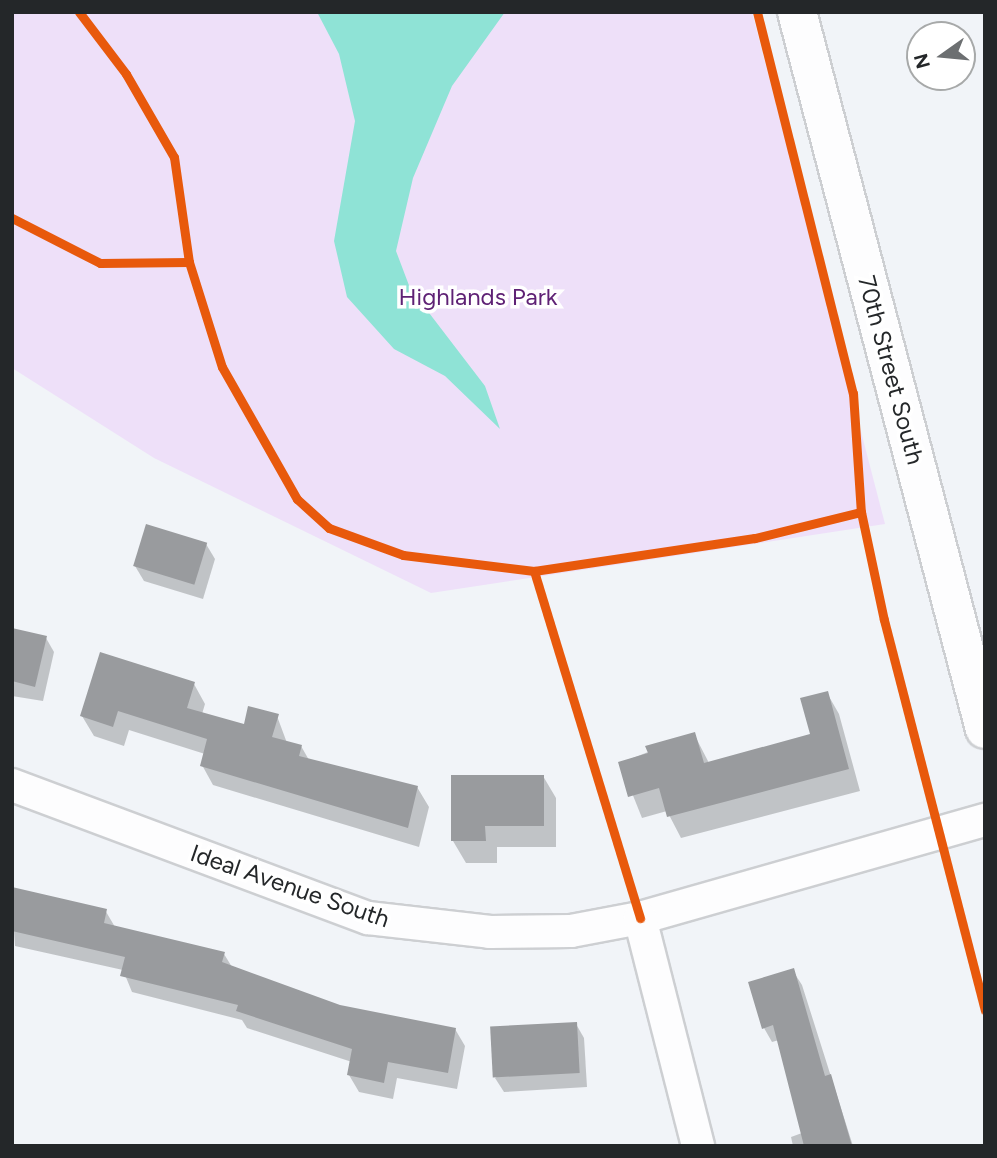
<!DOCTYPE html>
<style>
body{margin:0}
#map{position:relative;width:997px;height:1158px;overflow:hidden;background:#f1f4f8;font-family:Figtree,sans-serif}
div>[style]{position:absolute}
.green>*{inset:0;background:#eee0f9}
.water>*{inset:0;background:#8fe3d6}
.shadow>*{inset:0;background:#0003}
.building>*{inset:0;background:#999b9e;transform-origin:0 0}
.roads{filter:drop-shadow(2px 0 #cdcfd2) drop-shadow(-2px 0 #cdcfd2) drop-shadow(0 2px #cdcfd2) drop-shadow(0 -2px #cdcfd2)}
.minor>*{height:32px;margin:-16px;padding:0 16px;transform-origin:16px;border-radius:16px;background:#fdfdfe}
.secondary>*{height:38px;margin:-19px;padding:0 19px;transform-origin:19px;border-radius:19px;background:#fdfdfe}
.cycleway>*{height:9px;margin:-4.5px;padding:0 4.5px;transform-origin:4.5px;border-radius:4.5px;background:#e8590c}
span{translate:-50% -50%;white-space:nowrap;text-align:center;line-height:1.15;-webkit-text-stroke:7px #fff;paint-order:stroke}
.park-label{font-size:24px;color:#5f2275}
.street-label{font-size:24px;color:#242729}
.frame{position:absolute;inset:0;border:14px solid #242729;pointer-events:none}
.north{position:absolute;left:906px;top:21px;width:70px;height:70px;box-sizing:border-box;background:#fff;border:2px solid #a7a9a9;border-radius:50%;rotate:255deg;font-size:19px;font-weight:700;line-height:28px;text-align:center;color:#242729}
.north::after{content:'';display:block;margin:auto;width:24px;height:32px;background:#6c6f71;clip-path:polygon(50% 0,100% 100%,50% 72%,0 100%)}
</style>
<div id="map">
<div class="green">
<i style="clip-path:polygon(12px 12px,752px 12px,885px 524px,431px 593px,154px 458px,12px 368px)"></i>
</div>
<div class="water">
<i style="clip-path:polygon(317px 12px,505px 12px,452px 86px,413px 178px,396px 251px,410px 288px,485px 386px,500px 429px,445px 376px,394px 349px,347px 297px,334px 241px,355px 121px,339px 54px)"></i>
</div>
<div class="shadow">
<i style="clip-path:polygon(206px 544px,215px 559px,203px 599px,144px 581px,135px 566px)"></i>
<i style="clip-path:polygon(12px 629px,46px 638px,54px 652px,43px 701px,12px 696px)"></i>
<i style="clip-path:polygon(194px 684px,205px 704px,202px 714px,245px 726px,277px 716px,287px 743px,301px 746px,309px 760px,417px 787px,429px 807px,419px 847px,213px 785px,202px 765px,205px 754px,129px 730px,124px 746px,94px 736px,82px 716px)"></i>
<i style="clip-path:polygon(827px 693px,839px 714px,860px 791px,681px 838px,667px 811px,642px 818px,620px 763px,694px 734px,709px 763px,813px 735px)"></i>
<i style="clip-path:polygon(543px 776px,556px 798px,556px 847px,497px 847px,497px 863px,466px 863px,453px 841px)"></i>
<i style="clip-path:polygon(12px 900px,105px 910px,115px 927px,224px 954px,232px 967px,339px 1006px,455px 1029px,465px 1046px,457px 1089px,397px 1078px,393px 1099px,359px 1092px,349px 1075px,352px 1062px,247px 1028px,242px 1020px,132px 992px,123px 970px,15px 946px)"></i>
<i style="clip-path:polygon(793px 971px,802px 985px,853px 1146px,793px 1146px,791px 1137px,802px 1133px,779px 1040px,772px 1042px,764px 1028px)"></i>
<i style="clip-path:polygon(576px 1024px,584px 1038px,587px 1087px,504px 1092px,495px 1078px)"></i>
</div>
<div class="building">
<i style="left:146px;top:524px;width:64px;height:44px;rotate:17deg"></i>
<i style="clip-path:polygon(12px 628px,47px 636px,35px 687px,12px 681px)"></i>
<i style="clip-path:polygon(100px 652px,195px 682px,187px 708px,244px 724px,248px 706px,279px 714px,272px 737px,302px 745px,299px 756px,418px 786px,408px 828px,200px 766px,207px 739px,118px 711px,113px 727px,80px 716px)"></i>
<i style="clip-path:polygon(828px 691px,849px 769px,667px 817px,659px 788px,628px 797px,618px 762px,648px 753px,645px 746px,695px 732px,704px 763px,810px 734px,800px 698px)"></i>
<i style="clip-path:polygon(451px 775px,544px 775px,544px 826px,485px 826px,486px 841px,451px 841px)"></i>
<i style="clip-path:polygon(12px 887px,107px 909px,104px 923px,225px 952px,222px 962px,340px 1005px,456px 1028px,448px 1073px,388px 1062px,384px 1083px,347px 1075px,352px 1049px,236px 1011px,238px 1005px,120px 976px,125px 957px,12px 931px)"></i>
<i style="clip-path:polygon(794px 968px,825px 1076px,831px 1074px,852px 1146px,804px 1146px,773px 1025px,762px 1029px,748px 982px)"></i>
<i style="left:577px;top:1022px;width:51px;height:87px;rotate:87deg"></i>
</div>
<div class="roads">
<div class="minor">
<i style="left:12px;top:785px;width:380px;rotate:20.5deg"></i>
<i style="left:368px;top:918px;width:123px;rotate:6.5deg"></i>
<i style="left:490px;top:932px;width:81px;rotate:-0.7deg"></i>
<i style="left:571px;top:931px;width:70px;rotate:-10.7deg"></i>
<i style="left:640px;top:918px;width:359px;rotate:-15.9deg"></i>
<i style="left:640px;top:918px;width:235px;rotate:75.7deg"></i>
</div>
<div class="secondary">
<i style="left:797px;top:12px;width:741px;rotate:75.31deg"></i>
</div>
</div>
<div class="cycleway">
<i style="left:79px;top:12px;width:78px;rotate:52.8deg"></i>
<i style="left:126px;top:74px;width:96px;rotate:60deg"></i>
<i style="left:174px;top:157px;width:106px;rotate:81.9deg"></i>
<i style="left:189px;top:262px;width:110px;rotate:72.6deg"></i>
<i style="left:222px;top:367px;width:152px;rotate:60.4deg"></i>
<i style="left:297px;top:499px;width:43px;rotate:42.2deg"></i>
<i style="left:329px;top:528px;width:79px;rotate:20deg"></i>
<i style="left:403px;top:555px;width:132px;rotate:7deg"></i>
<i style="left:534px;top:571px;width:223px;rotate:-8.5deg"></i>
<i style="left:755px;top:538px;width:109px;rotate:-13.8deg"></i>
<i style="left:757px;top:12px;width:393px;rotate:75.9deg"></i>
<i style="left:853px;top:393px;width:119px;rotate:86.2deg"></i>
<i style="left:861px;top:512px;width:110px;rotate:78deg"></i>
<i style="left:884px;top:620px;width:403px;rotate:75.5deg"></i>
<i style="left:12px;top:218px;width:99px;rotate:27.1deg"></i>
<i style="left:100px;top:263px;width:89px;rotate:-0.6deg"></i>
<i style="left:534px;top:571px;width:363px;rotate:73deg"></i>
</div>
<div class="park-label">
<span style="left:478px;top:297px">Highlands Park</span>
</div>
<div class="street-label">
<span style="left:891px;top:370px;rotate:75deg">70th Street South</span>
<span style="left:290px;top:886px;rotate:19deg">Ideal Avenue South</span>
</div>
<div class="frame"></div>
<div class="north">N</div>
</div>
